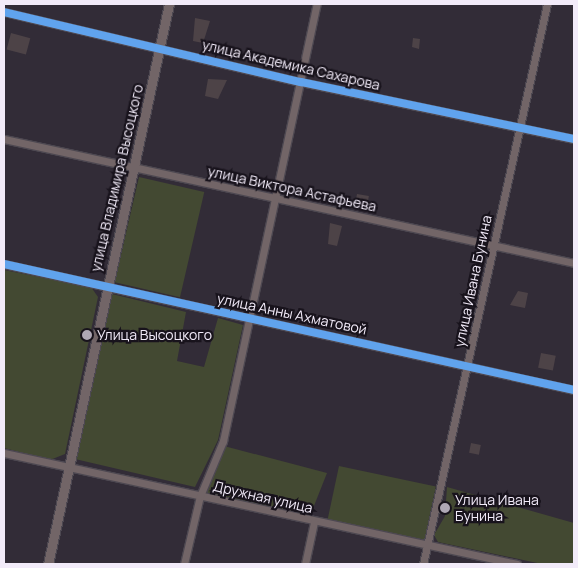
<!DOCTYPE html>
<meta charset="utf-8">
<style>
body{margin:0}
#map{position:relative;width:578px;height:568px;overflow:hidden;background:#322c37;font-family:Manrope,sans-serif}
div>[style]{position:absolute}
.green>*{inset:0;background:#434932;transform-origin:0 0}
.building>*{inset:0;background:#4d4347;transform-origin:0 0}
.roads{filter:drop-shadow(1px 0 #4d4851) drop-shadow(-1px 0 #4d4851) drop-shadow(0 1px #4d4851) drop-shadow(0 -1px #4d4851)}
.minor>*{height:7px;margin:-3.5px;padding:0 3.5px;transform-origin:3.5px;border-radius:3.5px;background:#726567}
.tertiary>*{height:9px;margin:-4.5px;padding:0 4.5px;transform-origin:4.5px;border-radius:4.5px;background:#726567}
.cycleway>*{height:8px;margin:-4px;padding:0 4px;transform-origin:4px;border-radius:4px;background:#60a3ed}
.dots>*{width:14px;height:14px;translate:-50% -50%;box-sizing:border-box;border:2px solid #18131c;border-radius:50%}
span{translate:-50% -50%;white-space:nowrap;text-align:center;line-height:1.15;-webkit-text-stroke:4.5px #18131c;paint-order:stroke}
.street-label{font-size:14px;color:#f2ebf9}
.poi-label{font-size:14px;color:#f2ebf9}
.left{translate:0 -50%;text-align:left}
.frame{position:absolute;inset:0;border:5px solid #f2ebf9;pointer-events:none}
</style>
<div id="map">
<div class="green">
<i style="left:139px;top:177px;width:67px;height:108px;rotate:13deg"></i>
<i style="clip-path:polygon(4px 270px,91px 287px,98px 297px,65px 454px,50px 460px,4px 448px)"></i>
<i style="clip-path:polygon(112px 294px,186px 312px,177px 361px,204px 367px,218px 318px,243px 325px,218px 440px,195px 487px,75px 459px)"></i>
<i style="clip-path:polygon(224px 446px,327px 473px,310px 516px,206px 493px)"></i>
<i style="left:339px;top:466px;width:99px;height:55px;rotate:12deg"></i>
<i style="clip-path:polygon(447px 487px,574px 523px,574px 564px,542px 564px,438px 542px,434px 535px,445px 516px)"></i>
</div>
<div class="building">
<i style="clip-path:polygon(195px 18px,210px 21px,203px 43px,193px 41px)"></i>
<i style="left:11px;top:33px;width:20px;height:17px;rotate:15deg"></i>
<i style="clip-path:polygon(413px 38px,420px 39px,419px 49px,412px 47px)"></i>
<i style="clip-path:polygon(208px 79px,227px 80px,218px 99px,205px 96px)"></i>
<i style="left:357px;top:194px;width:12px;height:11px;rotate:9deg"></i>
<i style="clip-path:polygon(330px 223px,342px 226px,337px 246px,328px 244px)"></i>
<i style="clip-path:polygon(518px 291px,528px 293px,525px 308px,510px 305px)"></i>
<i style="left:541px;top:353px;width:15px;height:15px;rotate:11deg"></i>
<i style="left:471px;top:443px;width:10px;height:10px;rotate:11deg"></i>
</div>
<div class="roads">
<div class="minor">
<i style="left:4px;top:12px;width:305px;rotate:13.3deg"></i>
<i style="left:301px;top:82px;width:279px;rotate:11.8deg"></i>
<i style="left:4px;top:139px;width:583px;rotate:12.27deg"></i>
<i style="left:4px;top:264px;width:584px;rotate:12.46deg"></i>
<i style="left:4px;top:453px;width:525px;rotate:12.21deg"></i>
<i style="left:184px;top:564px;width:70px;rotate:-76.8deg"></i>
<i style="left:200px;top:496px;width:60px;rotate:-67.3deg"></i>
<i style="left:223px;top:441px;width:447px;rotate:-77.9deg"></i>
<i style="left:305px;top:564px;width:43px;rotate:-77.9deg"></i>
<i style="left:423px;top:564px;width:574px;rotate:-77.51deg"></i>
</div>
<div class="tertiary">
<i style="left:48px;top:564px;width:573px;rotate:-77.81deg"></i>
</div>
</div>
<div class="cycleway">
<i style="left:4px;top:12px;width:305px;rotate:13.3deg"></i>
<i style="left:301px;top:82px;width:279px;rotate:11.8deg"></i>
<i style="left:4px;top:264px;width:584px;rotate:12.46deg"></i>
</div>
<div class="dots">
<i style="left:87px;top:335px;background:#afa8b5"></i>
<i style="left:445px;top:508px;background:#afa8b5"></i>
</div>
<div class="street-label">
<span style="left:291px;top:65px;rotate:13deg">улица Академика Сахарова</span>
<span style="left:117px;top:178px;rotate:-77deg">улица Владимира Высоцкого</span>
<span style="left:292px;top:189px;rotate:12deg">улица Виктора Астафьева</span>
<span style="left:473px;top:281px;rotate:-78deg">улица Ивана Бунина</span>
<span style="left:292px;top:314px;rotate:12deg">улица Анны Ахматовой</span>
<span style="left:263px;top:497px;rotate:13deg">Дружная улица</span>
</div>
<div class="poi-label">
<span class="left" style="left:97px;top:335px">Улица Высоцкого</span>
<span class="left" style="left:455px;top:508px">Улица Ивана<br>Бунина</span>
</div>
<div class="frame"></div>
</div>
